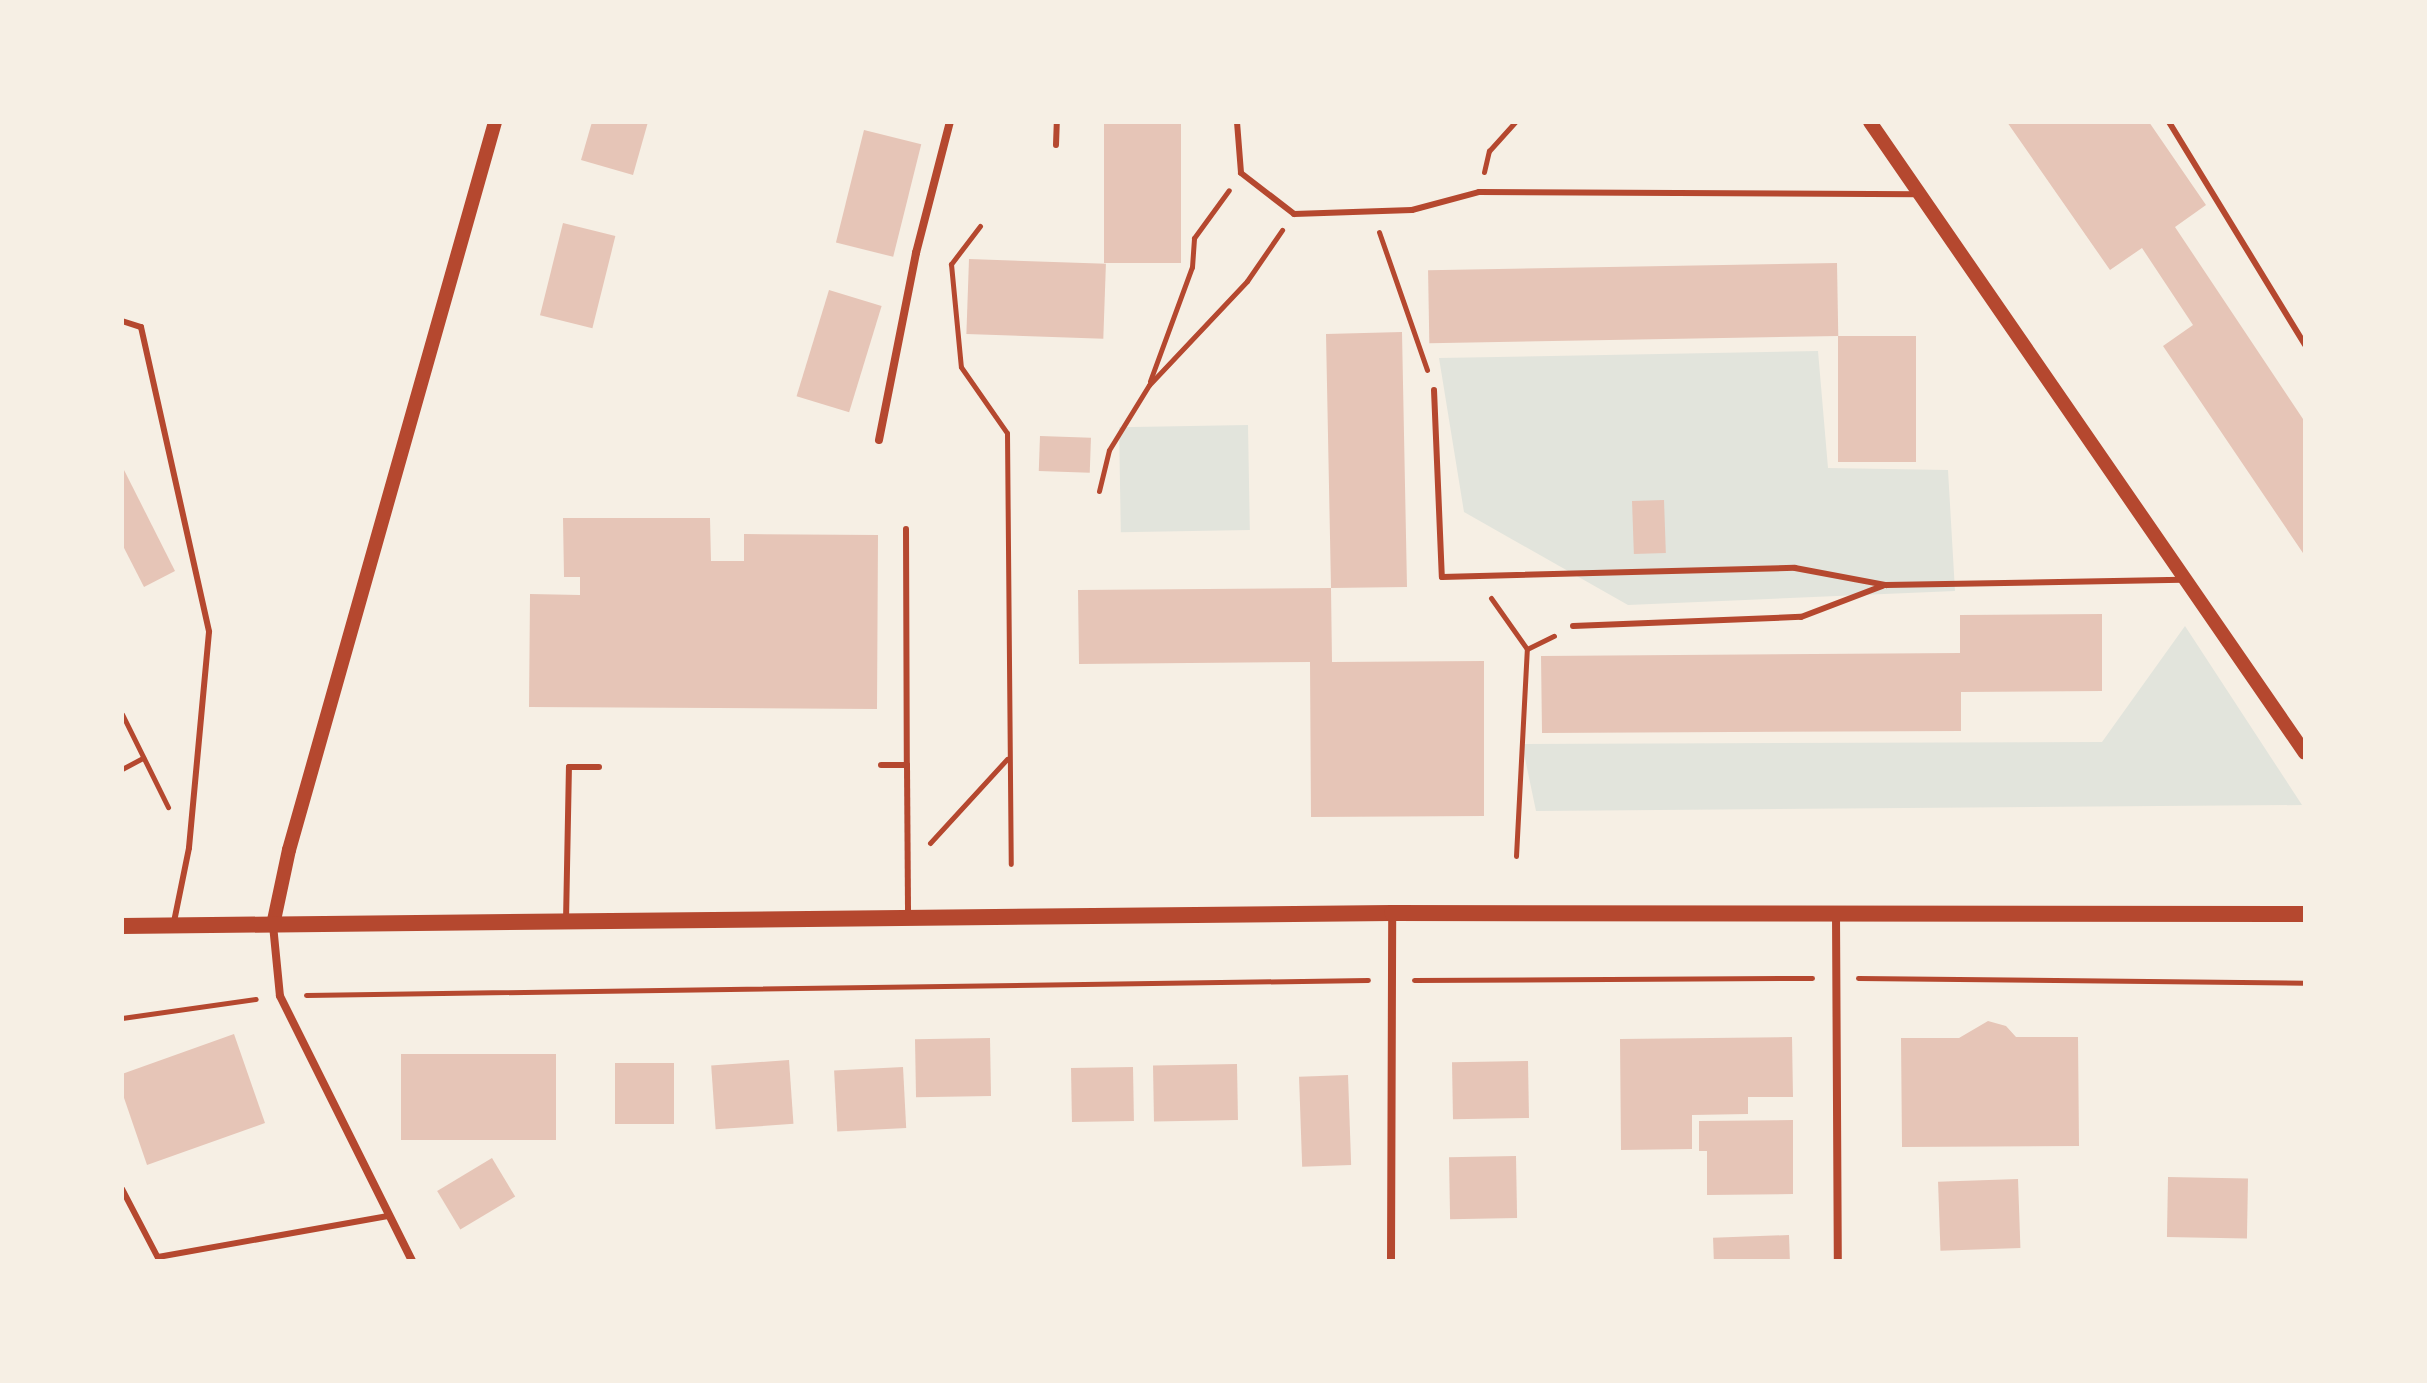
<!DOCTYPE html>
<style>
body{margin:0}
#map{position:relative;width:2427px;height:1383px;overflow:hidden;background:#f6efe4;font-family:Mulish,sans-serif}
div>[style]{position:absolute}
.green>*{inset:0;background:#e2e4dc;transform-origin:0 0}
.building>*{inset:0;background:#e6c5b7;transform-origin:0 0}
.path>*{height:5px;margin:-2.5px;padding:0 2.5px;transform-origin:2.5px;border-radius:2.5px;background:#b5482f}
.service>*{height:6px;margin:-3px;padding:0 3px;transform-origin:3px;border-radius:3px;background:#b5482f}
.minor>*{height:8px;margin:-4px;padding:0 4px;transform-origin:4px;border-radius:4px;background:#b5482f}
.tertiary>*{height:14px;margin:-7px;padding:0 7px;transform-origin:7px;border-radius:7px;background:#b5482f}
.secondary>*{height:16px;margin:-8px;padding:0 8px;transform-origin:8px;border-radius:8px;background:#b5482f}
span{translate:-50% -50%;white-space:nowrap;text-align:center;line-height:1.15;-webkit-text-stroke:6px #f6efe4;paint-order:stroke}
.frame{position:absolute;inset:0;border:124px solid #f6efe4;pointer-events:none}
</style>
<div id="map">
<div class="green">
<i style="clip-path:polygon(1818px 351px,1828px 468px,1948px 470px,1955px 591px,1628px 605px,1464px 512px,1439px 358px)"></i>
<i style="left:1248px;top:425px;width:105px;height:129px;rotate:89deg"></i>
<i style="clip-path:polygon(2185px 626px,2302px 805px,1536px 811px,1522px 744px,2102px 742px)"></i>
</div>
<div class="building">
<i style="clip-path:polygon(592px 122px,648px 122px,633px 175px,581px 160px)"></i>
<i style="left:1104px;top:122px;width:77px;height:141px"></i>
<i style="clip-path:polygon(2007px 122px,2149px 122px,2206px 205px,2175px 227px,2305px 422px,2305px 556px,2163px 346px,2193px 325px,2142px 248px,2110px 270px)"></i>
<i style="left:864px;top:130px;width:59px;height:116px;rotate:14deg"></i>
<i style="left:563px;top:223px;width:54px;height:95px;rotate:14deg"></i>
<i style="left:969px;top:259px;width:137px;height:75px;rotate:2deg"></i>
<i style="left:1837px;top:263px;width:73px;height:409px;rotate:89deg"></i>
<i style="left:829px;top:290px;width:55px;height:111px;rotate:17deg"></i>
<i style="clip-path:polygon(1402px 332px,1407px 587px,1331px 588px,1332px 662px,1484px 661px,1484px 816px,1311px 817px,1310px 662px,1079px 664px,1078px 590px,1331px 588px,1326px 334px)"></i>
<i style="left:1838px;top:336px;width:78px;height:126px"></i>
<i style="left:1040px;top:436px;width:51px;height:35px;rotate:2deg"></i>
<i style="clip-path:polygon(122px 466px,175px 571px,144px 587px,122px 544px)"></i>
<i style="left:1664px;top:500px;width:53px;height:32px;rotate:88deg"></i>
<i style="clip-path:polygon(563px 518px,710px 518px,711px 561px,744px 561px,744px 534px,878px 535px,877px 709px,529px 707px,530px 594px,580px 595px,580px 577px,564px 577px)"></i>
<i style="clip-path:polygon(2102px 614px,2102px 691px,1961px 692px,1961px 731px,1542px 733px,1541px 656px,1960px 653px,1960px 615px)"></i>
<i style="clip-path:polygon(1988px 1021px,2006px 1026px,2016px 1037px,2078px 1037px,2079px 1146px,1902px 1147px,1901px 1038px,1959px 1038px)"></i>
<i style="clip-path:polygon(234px 1034px,265px 1123px,147px 1165px,122px 1092px,122px 1074px)"></i>
<i style="clip-path:polygon(1792px 1037px,1793px 1097px,1748px 1097px,1748px 1114px,1692px 1115px,1692px 1149px,1621px 1150px,1620px 1039px)"></i>
<i style="left:990px;top:1038px;width:58px;height:75px;rotate:89deg"></i>
<i style="left:401px;top:1054px;width:155px;height:86px"></i>
<i style="left:789px;top:1060px;width:64px;height:78px;rotate:86deg"></i>
<i style="left:1528px;top:1061px;width:57px;height:76px;rotate:89deg"></i>
<i style="left:615px;top:1063px;width:59px;height:61px"></i>
<i style="left:1237px;top:1064px;width:56px;height:84px;rotate:89deg"></i>
<i style="left:903px;top:1067px;width:61px;height:69px;rotate:87deg"></i>
<i style="left:1133px;top:1067px;width:54px;height:62px;rotate:89deg"></i>
<i style="left:1348px;top:1075px;width:90px;height:49px;rotate:88deg"></i>
<i style="clip-path:polygon(1793px 1120px,1793px 1194px,1707px 1195px,1707px 1151px,1699px 1151px,1699px 1121px)"></i>
<i style="left:1516px;top:1156px;width:62px;height:67px;rotate:89deg"></i>
<i style="left:492px;top:1158px;width:45px;height:64px;rotate:59deg"></i>
<i style="left:2168px;top:1177px;width:80px;height:60px;rotate:1deg"></i>
<i style="left:2018px;top:1179px;width:69px;height:80px;rotate:88deg"></i>
<i style="left:1789px;top:1235px;width:26px;height:76px;rotate:88deg"></i>
</div>
<div class="path">
<i style="left:1484px;top:172px;width:22px;rotate:-77deg"></i>
<i style="left:1489px;top:151px;width:39px;rotate:-48deg"></i>
<i style="left:980px;top:226px;width:48px;rotate:127.3deg"></i>
<i style="left:951px;top:264px;width:103px;rotate:84.5deg"></i>
<i style="left:961px;top:367px;width:80px;rotate:55.1deg"></i>
<i style="left:1007px;top:433px;width:431px;rotate:89.5deg"></i>
<i style="left:1379px;top:232px;width:146px;rotate:70.8deg"></i>
<i style="left:1150px;top:381px;width:121px;rotate:-69.8deg"></i>
<i style="left:1192px;top:267px;width:29px;rotate:-86deg"></i>
<i style="left:1194px;top:238px;width:59px;rotate:-53.9deg"></i>
<i style="left:1099px;top:491px;width:42px;rotate:-76.3deg"></i>
<i style="left:1109px;top:450px;width:76px;rotate:-58.4deg"></i>
<i style="left:1149px;top:385px;width:143px;rotate:-46.7deg"></i>
<i style="left:1247px;top:281px;width:62px;rotate:-55.5deg"></i>
<i style="left:1491px;top:598px;width:62px;rotate:54.8deg"></i>
<i style="left:122px;top:714px;width:104px;rotate:63.7deg"></i>
<i style="left:122px;top:769px;width:24px;rotate:-28deg"></i>
<i style="left:930px;top:843px;width:114px;rotate:-47.5deg"></i>
<i style="left:1516px;top:856px;width:207px;rotate:-87deg"></i>
<i style="left:1527px;top:649px;width:30px;rotate:-26deg"></i>
<i style="left:1858px;top:978px;width:447px;rotate:0.6deg"></i>
<i style="left:1414px;top:980px;width:398px;rotate:-0.3deg"></i>
<i style="left:306px;top:995px;width:1062px;rotate:-0.81deg"></i>
<i style="left:122px;top:1018px;width:135px;rotate:-8.1deg"></i>
</div>
<div class="service">
<i style="left:1237px;top:122px;width:51px;rotate:85.5deg"></i>
<i style="left:1241px;top:173px;width:67px;rotate:37.7deg"></i>
<i style="left:1294px;top:214px;width:118px;rotate:-1.9deg"></i>
<i style="left:1412px;top:210px;width:69px;rotate:-15deg"></i>
<i style="left:1479px;top:192px;width:439px;rotate:0.3deg"></i>
<i style="left:2169px;top:122px;width:261px;rotate:58.6deg"></i>
<i style="left:1056px;top:145px;width:23px;rotate:-88deg"></i>
<i style="left:122px;top:321px;width:20px;rotate:18deg"></i>
<i style="left:141px;top:327px;width:312px;rotate:77.4deg"></i>
<i style="left:209px;top:632px;width:217px;rotate:95.3deg"></i>
<i style="left:189px;top:848px;width:76px;rotate:101.5deg"></i>
<i style="left:1434px;top:390px;width:187px;rotate:87.6deg"></i>
<i style="left:1442px;top:577px;width:353px;rotate:-1.5deg"></i>
<i style="left:1795px;top:568px;width:93px;rotate:10.6deg"></i>
<i style="left:1886px;top:585px;width:296px;rotate:-1deg"></i>
<i style="left:906px;top:529px;width:236px;rotate:89.8deg"></i>
<i style="left:1573px;top:626px;width:228px;rotate:-2.3deg"></i>
<i style="left:1801px;top:617px;width:87px;rotate:-20.9deg"></i>
<i style="left:881px;top:765px;width:26px"></i>
<i style="left:907px;top:765px;width:151px;rotate:89.6deg"></i>
<i style="left:566px;top:921px;width:154px;rotate:-88.9deg"></i>
<i style="left:569px;top:767px;width:30px"></i>
<i style="left:122px;top:1189px;width:78px;rotate:62.4deg"></i>
<i style="left:158px;top:1257px;width:235px;rotate:-10.1deg"></i>
</div>
<div class="minor">
<i style="left:879px;top:440px;width:191px;rotate:-78.8deg"></i>
<i style="left:916px;top:253px;width:135px;rotate:-75.5deg"></i>
<i style="left:1836px;top:914px;width:347px;rotate:89.7deg"></i>
<i style="left:273px;top:925px;width:71px;rotate:84.4deg"></i>
<i style="left:280px;top:996px;width:296px;rotate:63.5deg"></i>
<i style="left:1391px;top:1261px;width:348px;rotate:-89.8deg"></i>
</div>
<div class="tertiary">
<i style="left:1870px;top:122px;width:766px;rotate:55.42deg"></i>
<i style="left:273px;top:925px;width:77px;rotate:-78deg"></i>
<i style="left:289px;top:850px;width:757px;rotate:-74.2deg"></i>
</div>
<div class="secondary">
<i style="left:122px;top:926px;width:1270px;rotate:-0.59deg"></i>
<i style="left:1392px;top:913px;width:913px;rotate:0.06deg"></i>
</div>
<div class="frame"></div>
</div>
